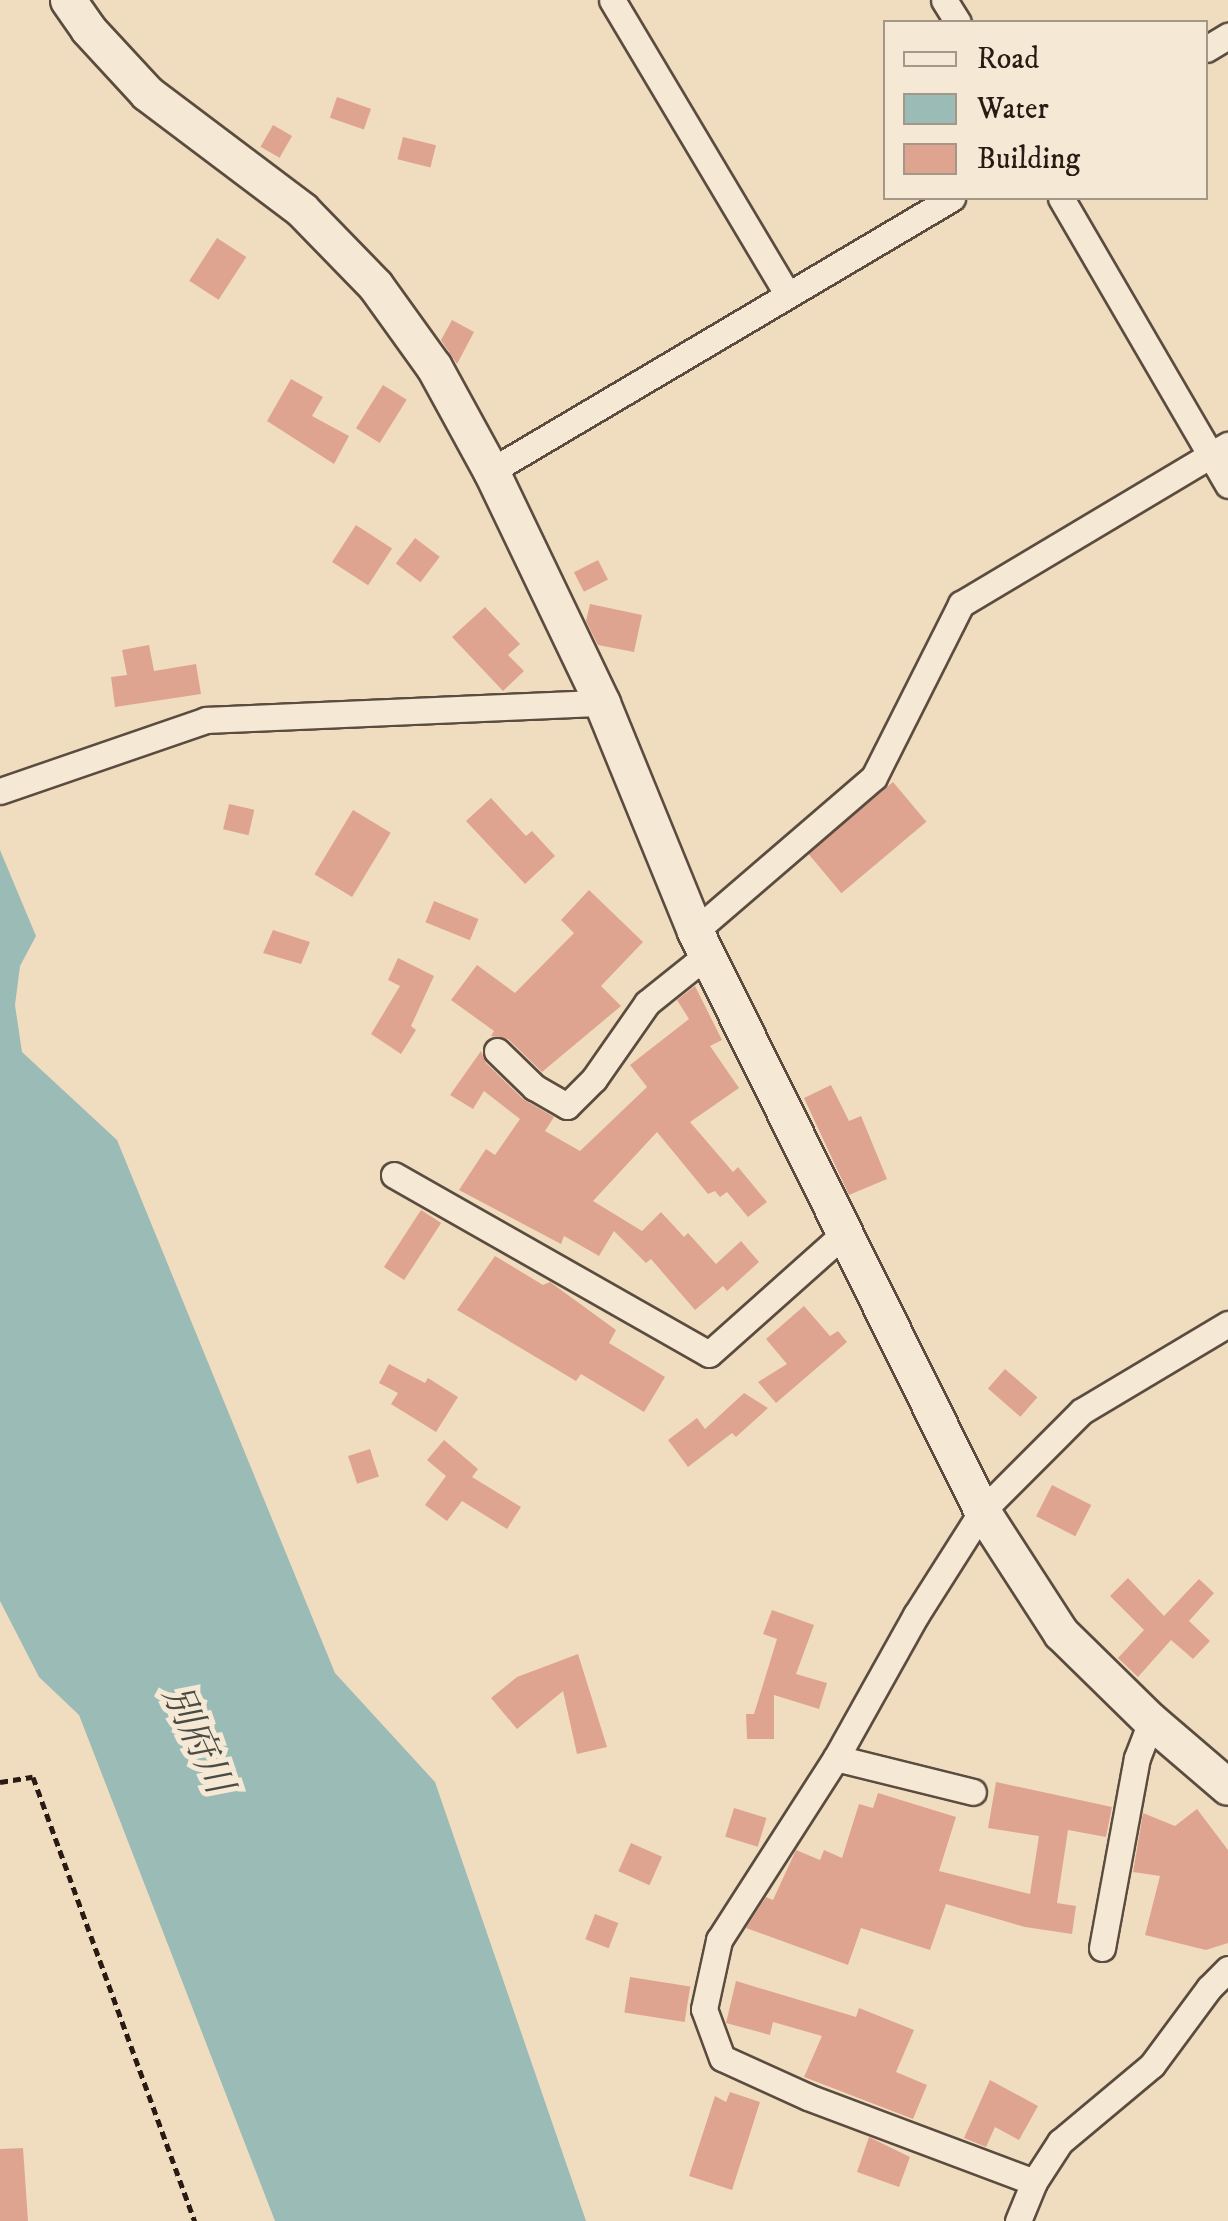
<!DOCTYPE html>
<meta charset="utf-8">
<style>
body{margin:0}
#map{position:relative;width:1228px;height:2221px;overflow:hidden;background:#f0ddc0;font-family:"IM FELL DW Pica","Noto Serif JP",serif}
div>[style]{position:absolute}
.water>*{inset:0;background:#9bbbb7}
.building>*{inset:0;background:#dfa48f;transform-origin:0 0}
.path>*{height:5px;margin-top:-2.5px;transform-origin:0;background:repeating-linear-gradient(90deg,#291b14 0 8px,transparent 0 13px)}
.roads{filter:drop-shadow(2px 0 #5b4c3f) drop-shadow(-2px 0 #5b4c3f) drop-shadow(0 2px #5b4c3f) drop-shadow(0 -2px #5b4c3f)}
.street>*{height:25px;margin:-12.5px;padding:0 12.5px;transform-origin:12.5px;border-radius:12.5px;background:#f5e9d6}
.secondary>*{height:35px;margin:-17.5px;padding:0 17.5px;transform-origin:17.5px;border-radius:17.5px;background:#f5e9d6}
span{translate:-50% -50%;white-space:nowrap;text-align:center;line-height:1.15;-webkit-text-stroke:10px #f5e9d6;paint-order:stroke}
.water-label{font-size:38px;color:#4b4b45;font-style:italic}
.legend{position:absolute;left:883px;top:20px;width:325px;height:180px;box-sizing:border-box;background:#f5e9d6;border:2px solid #a39788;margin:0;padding:12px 18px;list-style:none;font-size:30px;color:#291b14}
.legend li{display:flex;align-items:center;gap:20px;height:50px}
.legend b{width:50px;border:2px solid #a39788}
</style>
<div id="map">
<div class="water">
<i style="clip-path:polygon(0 850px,36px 936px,20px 966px,15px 1005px,22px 1052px,117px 1140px,335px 1673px,435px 1782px,586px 2221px,275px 2221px,79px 1715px,39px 1677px,0 1601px)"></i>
</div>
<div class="building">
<i style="left:337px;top:97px;width:36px;height:22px;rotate:19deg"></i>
<i style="left:273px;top:125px;width:22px;height:25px;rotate:30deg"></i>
<i style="left:403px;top:137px;width:34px;height:23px;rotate:14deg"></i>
<i style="left:217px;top:238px;width:35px;height:51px;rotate:33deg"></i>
<i style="clip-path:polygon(452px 320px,474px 332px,457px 364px,441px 340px)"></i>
<i style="clip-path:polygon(291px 379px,323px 397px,312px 416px,349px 436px,334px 464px,267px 421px)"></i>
<i style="left:383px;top:385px;width:28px;height:51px;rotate:32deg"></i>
<i style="left:356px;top:525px;width:43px;height:44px;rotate:33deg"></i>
<i style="left:415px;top:538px;width:31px;height:32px;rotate:37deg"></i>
<i style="left:598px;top:560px;width:22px;height:27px;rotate:63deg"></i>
<i style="clip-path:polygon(590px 604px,642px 615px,634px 652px,598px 645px,586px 621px)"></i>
<i style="clip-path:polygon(485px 607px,520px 644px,508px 655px,524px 671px,503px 691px,452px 637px)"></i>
<i style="clip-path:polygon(149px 645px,154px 671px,196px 664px,201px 694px,115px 707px,111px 677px,127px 675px,122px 650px)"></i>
<i style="left:893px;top:782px;width:52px;height:111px;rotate:50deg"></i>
<i style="clip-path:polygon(491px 798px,526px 836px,532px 831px,555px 856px,525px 884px,466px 821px)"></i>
<i style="left:229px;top:804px;width:26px;height:26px;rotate:13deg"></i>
<i style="left:353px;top:810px;width:44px;height:75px;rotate:31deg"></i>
<i style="clip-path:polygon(589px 890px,643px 942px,601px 986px,621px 1006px,542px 1072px,508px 1039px,491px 1036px,494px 1031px,451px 1000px,477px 965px,515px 993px,574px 933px,561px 920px)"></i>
<i style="left:434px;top:901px;width:48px;height:23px;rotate:22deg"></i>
<i style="clip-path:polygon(273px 930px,310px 942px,301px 964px,263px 953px)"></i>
<i style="clip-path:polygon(398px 958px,434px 976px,411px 1026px,416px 1030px,401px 1054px,371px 1034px,400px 986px,388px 980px)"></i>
<i style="clip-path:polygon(695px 986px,722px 1040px,710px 1046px,739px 1088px,690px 1122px,733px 1172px,738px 1167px,767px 1202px,748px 1217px,727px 1192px,720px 1197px,715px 1191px,708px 1194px,657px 1132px,593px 1201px,642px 1231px,661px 1212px,684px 1237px,688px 1233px,716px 1264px,741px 1241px,759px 1262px,727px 1291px,723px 1286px,695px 1310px,651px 1259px,646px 1263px,614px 1231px,599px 1256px,564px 1236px,561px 1244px,459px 1190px,486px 1149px,495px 1155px,520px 1119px,484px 1091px,473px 1109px,450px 1095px,481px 1051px,486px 1063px,523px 1099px,554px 1117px,545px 1131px,580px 1151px,647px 1087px,630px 1065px,689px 1019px,677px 1000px)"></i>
<i style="clip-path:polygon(831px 1085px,849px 1121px,861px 1116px,887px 1179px,849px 1195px,804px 1098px)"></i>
<i style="left:421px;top:1210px;width:24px;height:68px;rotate:33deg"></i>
<i style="clip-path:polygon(495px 1256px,543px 1285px,550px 1282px,616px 1330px,609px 1343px,665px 1377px,644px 1412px,581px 1374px,576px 1381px,457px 1310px)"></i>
<i style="clip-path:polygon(804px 1306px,830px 1336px,838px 1331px,847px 1342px,776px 1403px,758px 1382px,787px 1364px,766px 1339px)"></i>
<i style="clip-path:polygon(389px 1364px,425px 1383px,428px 1378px,458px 1397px,436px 1432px,391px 1404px,398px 1393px,379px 1383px)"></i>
<i style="left:1005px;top:1369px;width:43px;height:26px;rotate:41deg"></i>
<i style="clip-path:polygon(744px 1393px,768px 1408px,736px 1437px,732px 1433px,688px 1467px,668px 1440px,697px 1418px,705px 1429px)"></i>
<i style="clip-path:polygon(444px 1440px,478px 1469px,472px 1477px,521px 1507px,507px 1529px,462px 1501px,447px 1521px,425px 1505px,446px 1476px,427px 1460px)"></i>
<i style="left:370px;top:1449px;width:29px;height:23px;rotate:72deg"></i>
<i style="left:1052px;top:1485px;width:44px;height:35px;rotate:27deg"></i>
<i style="clip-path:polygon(1128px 1578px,1164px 1616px,1199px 1579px,1214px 1593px,1189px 1621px,1210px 1641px,1193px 1659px,1171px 1640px,1138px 1677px,1118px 1658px,1144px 1630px,1110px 1596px)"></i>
<i style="clip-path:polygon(772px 1610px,814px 1625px,796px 1674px,827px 1683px,819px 1709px,774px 1695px,774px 1739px,747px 1739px,746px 1714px,754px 1714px,777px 1639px,763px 1634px)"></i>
<i style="clip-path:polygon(578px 1654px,607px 1747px,577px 1754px,563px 1691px,517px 1729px,491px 1698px,517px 1677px)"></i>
<i style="clip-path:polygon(996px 1782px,1112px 1807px,1106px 1837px,1068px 1830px,1057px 1903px,1076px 1906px,1072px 1934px,1025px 1927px,946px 1904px,930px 1950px,861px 1928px,848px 1965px,746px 1928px,766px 1897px,773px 1900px,796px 1850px,820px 1860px,824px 1850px,842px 1858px,859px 1804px,873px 1808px,878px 1793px,956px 1817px,939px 1871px,1030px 1894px,1039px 1836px,988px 1828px)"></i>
<i style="left:734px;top:1808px;width:34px;height:30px;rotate:17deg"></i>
<i style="clip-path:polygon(1197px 1809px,1228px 1850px,1228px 1943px,1206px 1950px,1145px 1935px,1160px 1876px,1133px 1872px,1143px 1813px,1175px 1826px)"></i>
<i style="left:631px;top:1843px;width:34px;height:31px;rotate:24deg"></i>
<i style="left:595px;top:1914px;width:25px;height:27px;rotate:21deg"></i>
<i style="left:630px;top:1977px;width:61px;height:36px;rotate:9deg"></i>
<i style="clip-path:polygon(736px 1981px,856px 2017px,859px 2008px,914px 2030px,896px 2072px,927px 2085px,913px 2119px,804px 2077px,822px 2036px,773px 2022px,770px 2035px,726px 2023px)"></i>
<i style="clip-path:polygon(990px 2080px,1038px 2106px,1019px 2140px,995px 2127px,986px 2147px,964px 2138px)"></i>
<i style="clip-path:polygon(730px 2092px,760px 2102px,732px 2190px,689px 2176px,715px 2096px,726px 2102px)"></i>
<i style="clip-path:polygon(869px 2137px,910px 2157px,899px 2187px,857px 2172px)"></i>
<i style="clip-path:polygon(23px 2148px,28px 2221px,0 2221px,0 2149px)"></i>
</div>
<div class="path">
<i style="left:0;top:1782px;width:33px;rotate:-9deg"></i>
<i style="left:33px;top:1777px;width:473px;rotate:70deg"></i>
</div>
<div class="roads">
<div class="street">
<i style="left:612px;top:0;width:340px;rotate:59.2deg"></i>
<i style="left:944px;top:0;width:26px;rotate:58deg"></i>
<i style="left:1206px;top:49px;width:26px;rotate:-31deg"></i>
<i style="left:1061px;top:198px;width:332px;rotate:59.8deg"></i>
<i style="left:491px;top:471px;width:536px;rotate:-30.63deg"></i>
<i style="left:0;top:791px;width:218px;rotate:-19deg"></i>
<i style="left:206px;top:720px;width:396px;rotate:-2.5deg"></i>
<i style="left:695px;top:931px;width:236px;rotate:-40.7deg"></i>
<i style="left:874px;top:777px;width:194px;rotate:-63.3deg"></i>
<i style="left:961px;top:604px;width:311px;rotate:-30.8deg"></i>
<i style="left:497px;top:1051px;width:52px;rotate:44.2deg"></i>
<i style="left:534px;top:1087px;width:38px;rotate:30deg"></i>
<i style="left:567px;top:1106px;width:38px;rotate:-45deg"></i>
<i style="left:594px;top:1079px;width:93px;rotate:-55.1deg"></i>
<i style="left:647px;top:1003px;width:77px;rotate:-38.7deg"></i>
<i style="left:394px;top:1175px;width:362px;rotate:29.6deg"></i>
<i style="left:709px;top:1354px;width:182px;rotate:-41.7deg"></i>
<i style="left:836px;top:1758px;width:141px;rotate:13.9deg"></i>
<i style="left:1102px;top:1948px;width:193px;rotate:-79.6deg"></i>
<i style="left:1137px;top:1758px;width:40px;rotate:-69deg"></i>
<i style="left:1034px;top:2182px;width:48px;rotate:-57deg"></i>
<i style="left:1060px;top:2142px;width:120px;rotate:-39.9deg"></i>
<i style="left:1152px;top:2065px;width:96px;rotate:-53.5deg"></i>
<i style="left:1209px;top:1988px;width:27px;rotate:-45deg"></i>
<i style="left:1018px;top:2221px;width:42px;rotate:-67.7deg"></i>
<i style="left:1034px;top:2182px;width:241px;rotate:-159.4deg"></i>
<i style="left:808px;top:2097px;width:94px;rotate:-155.6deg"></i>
<i style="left:722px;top:2058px;width:52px;rotate:-110.2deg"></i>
<i style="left:704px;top:2009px;width:71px;rotate:-77.7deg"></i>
<i style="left:719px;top:1940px;width:216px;rotate:-57.3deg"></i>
<i style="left:836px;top:1758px;width:164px;rotate:-60.8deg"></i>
<i style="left:916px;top:1615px;width:123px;rotate:-57.6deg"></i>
<i style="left:982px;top:1511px;width:141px;rotate:-45deg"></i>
<i style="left:1082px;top:1411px;width:170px;rotate:-30.8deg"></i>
</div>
<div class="secondary">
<i style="left:68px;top:0;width:35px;rotate:55deg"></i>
<i style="left:88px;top:29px;width:87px;rotate:47.3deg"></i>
<i style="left:147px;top:93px;width:194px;rotate:37deg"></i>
<i style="left:302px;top:210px;width:105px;rotate:45.8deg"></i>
<i style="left:375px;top:285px;width:101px;rotate:54.3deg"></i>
<i style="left:434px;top:367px;width:119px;rotate:61.3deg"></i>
<i style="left:491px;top:471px;width:257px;rotate:64.4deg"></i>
<i style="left:602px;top:703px;width:246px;rotate:67.8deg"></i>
<i style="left:695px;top:931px;width:647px;rotate:63.67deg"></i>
<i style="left:982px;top:1511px;width:145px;rotate:57.1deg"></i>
<i style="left:1061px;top:1633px;width:126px;rotate:44.4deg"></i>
<i style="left:1151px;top:1721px;width:101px;rotate:40.6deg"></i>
</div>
</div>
<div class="water-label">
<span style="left:196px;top:1740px;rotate:65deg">別府川</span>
</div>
<ul class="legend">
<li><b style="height:12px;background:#f5e9d6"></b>Road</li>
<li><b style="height:28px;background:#9bbbb7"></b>Water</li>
<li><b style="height:28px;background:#dfa48f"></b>Building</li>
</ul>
</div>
